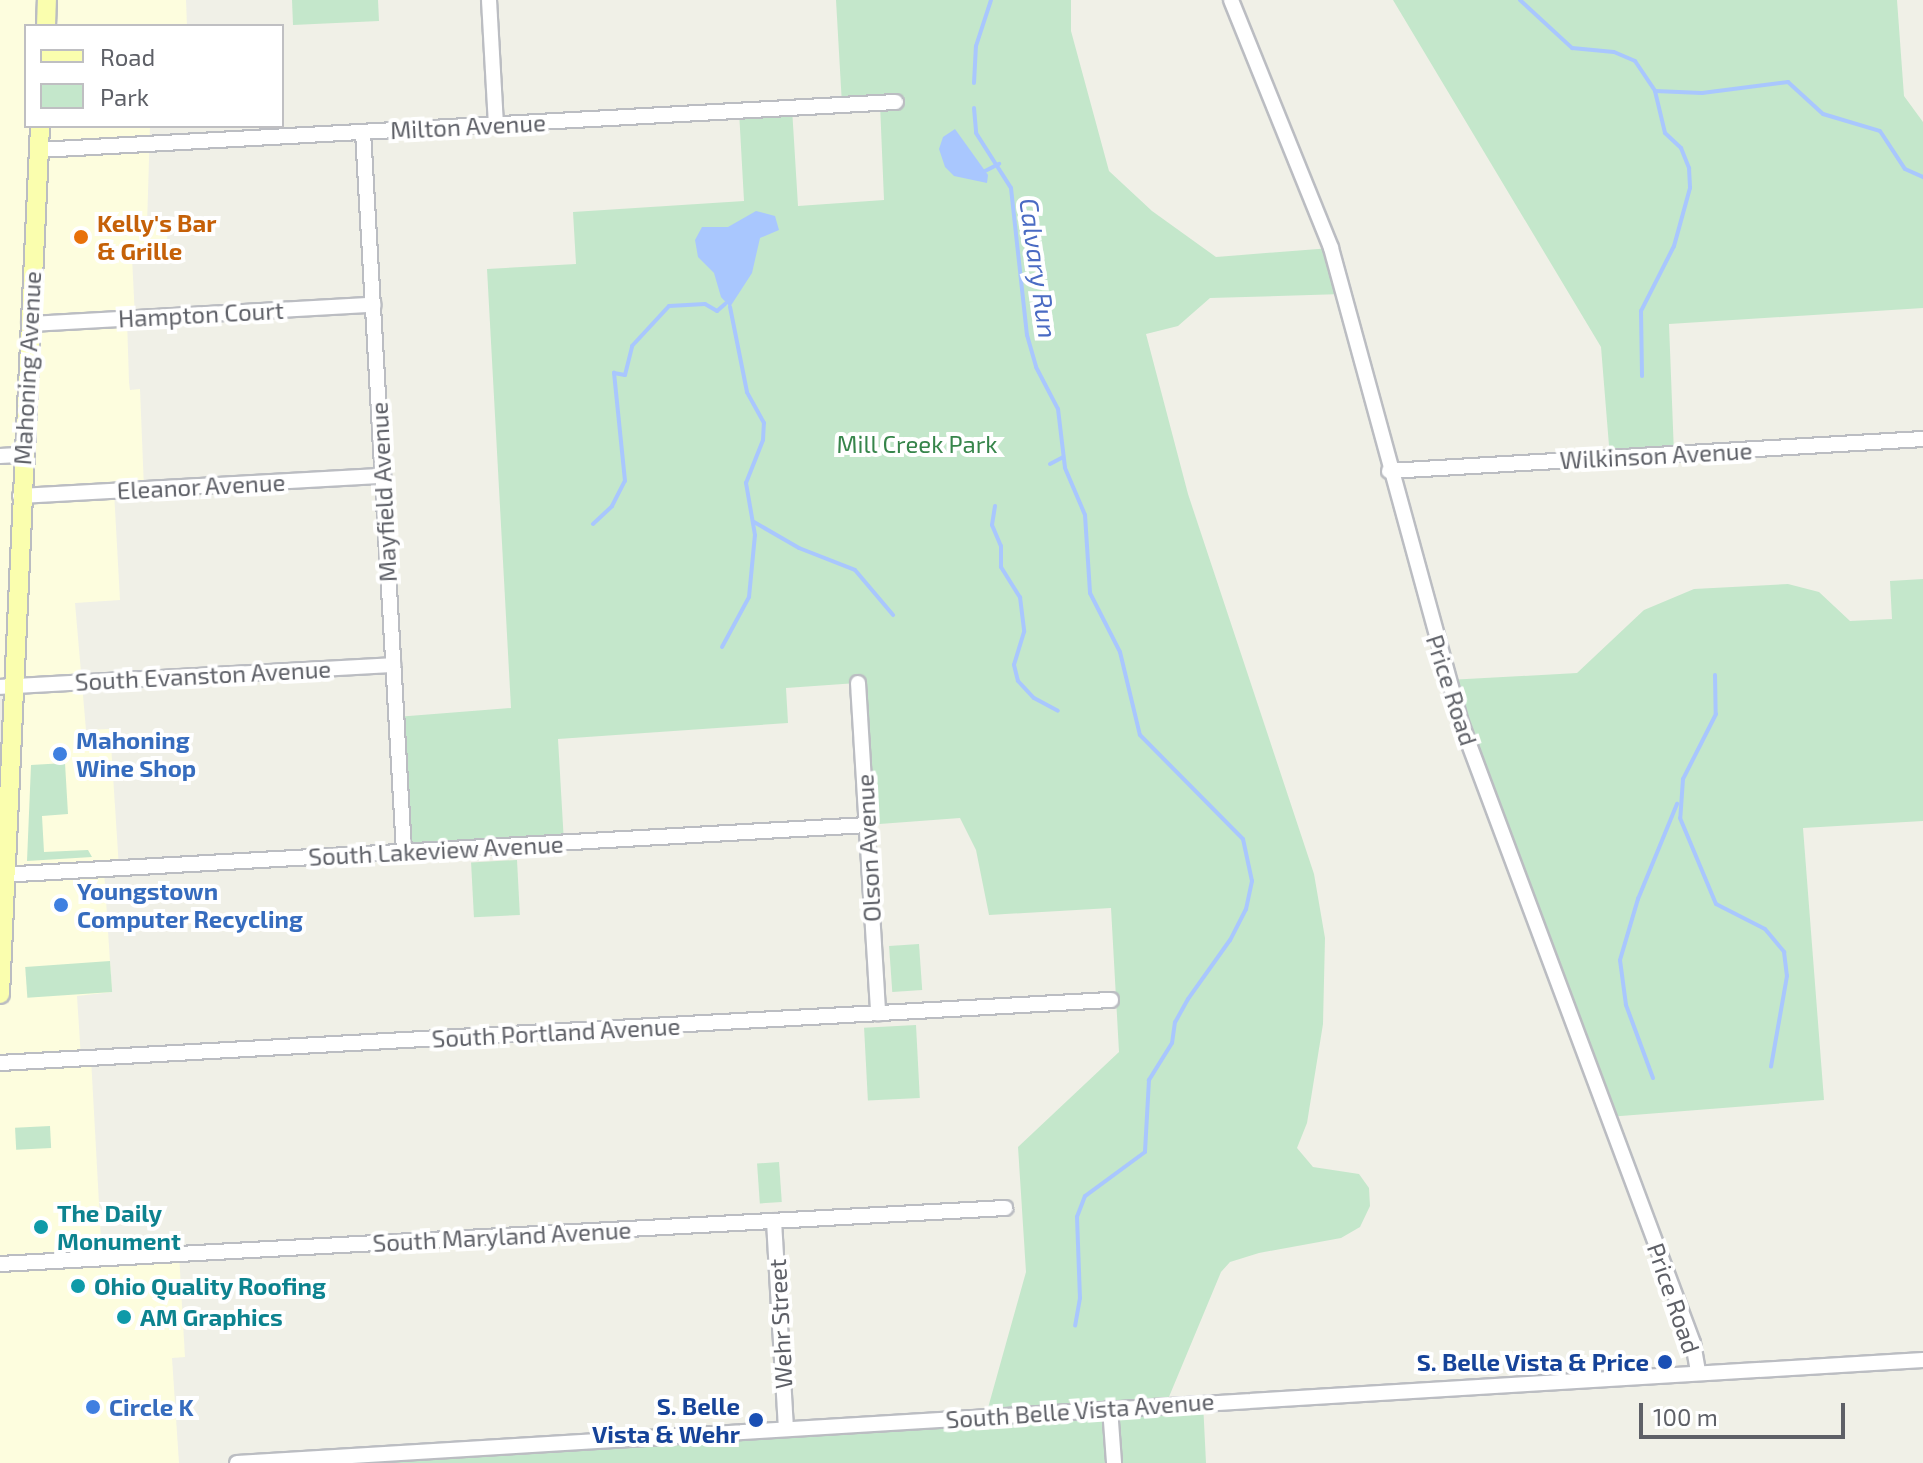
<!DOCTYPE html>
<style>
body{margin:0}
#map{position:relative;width:1923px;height:1463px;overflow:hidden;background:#f0f0e7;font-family:"Exo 2",sans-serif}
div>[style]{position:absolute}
.commercial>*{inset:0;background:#fdfdde}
.green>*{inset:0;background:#c4e7cb;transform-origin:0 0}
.water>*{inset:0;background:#a9c7fe}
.stream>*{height:4px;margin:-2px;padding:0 2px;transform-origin:2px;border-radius:2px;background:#a9c7fe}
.roads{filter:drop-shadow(2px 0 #bbbdc2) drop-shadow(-2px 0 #bbbdc2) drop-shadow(0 2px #bbbdc2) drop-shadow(0 -2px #bbbdc2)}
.minor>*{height:14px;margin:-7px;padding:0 7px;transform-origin:7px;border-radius:7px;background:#fff}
.major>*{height:18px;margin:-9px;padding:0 9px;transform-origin:9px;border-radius:9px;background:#fafeae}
.dots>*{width:22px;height:22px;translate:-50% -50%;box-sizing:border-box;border:4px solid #fff;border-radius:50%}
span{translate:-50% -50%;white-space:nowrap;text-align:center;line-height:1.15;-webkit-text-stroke:8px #fff;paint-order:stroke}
.street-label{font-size:24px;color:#5e6067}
.food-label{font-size:24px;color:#c56008;font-weight:700}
.left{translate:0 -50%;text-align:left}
.park-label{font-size:24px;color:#37854b}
.shop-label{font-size:24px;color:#366cbe;font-weight:700}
.culture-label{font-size:24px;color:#0d838f;font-weight:700}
.transit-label{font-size:24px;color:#164399;font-weight:700}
.right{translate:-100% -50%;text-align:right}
.water-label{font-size:26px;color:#4a6bc3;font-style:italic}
.legend{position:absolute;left:24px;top:24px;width:260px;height:104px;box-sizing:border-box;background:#fff;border:2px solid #bfbfc2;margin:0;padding:10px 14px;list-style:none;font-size:24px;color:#5e6067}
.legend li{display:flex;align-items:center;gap:16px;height:40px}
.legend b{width:40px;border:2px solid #bfbfc2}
.scale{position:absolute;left:1639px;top:1403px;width:206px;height:36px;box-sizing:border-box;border:4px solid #5e6067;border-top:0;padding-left:10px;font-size:24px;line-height:28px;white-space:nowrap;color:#5e6067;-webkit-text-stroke:6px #fff;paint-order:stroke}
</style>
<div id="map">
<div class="commercial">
<i style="clip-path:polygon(0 0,186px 0,187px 26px,26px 26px,26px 126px,150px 126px,147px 226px,168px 226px,166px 254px,132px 257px,135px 318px,127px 319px,129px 382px,130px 390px,140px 389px,144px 489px,114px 491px,120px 600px,75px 603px,86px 730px,110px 729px,119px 868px,104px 870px,112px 992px,77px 996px,81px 1058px,91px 1058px,102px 1258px,179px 1254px,185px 1357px,172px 1358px,179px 1463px,0 1463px,0 756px,9px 755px,12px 687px,0 687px)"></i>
</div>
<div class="green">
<i style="clip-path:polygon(292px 0,378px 0,379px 21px,293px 25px)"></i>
<i style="clip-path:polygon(836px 0,1071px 0,1071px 31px,1109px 171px,1152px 211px,1216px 257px,1331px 248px,1343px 294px,1210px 298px,1178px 326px,1146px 334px,1188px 494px,1314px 874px,1325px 938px,1323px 1024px,1307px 1123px,1297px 1148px,1313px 1167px,1359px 1174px,1369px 1188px,1370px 1206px,1360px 1227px,1341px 1238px,1259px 1253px,1230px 1262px,1221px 1272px,1166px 1404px,1203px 1402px,1206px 1463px,237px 1463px,986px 1415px,1026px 1272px,1018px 1147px,1119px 1052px,1111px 908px,989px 915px,976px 850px,960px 818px,866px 825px,857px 683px,786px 688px,788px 723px,558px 739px,564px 843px,404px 852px,396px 717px,511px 708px,487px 269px,576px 264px,573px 212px,744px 201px,739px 111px,792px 108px,798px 206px,884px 200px,880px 104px,842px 105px)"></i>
<i style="clip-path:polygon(1393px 0,1897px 0,1904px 96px,1923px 122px,1923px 308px,1669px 324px,1674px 454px,1610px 458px,1601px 347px)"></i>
<i style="clip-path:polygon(1923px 579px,1923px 821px,1803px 828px,1824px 1100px,1608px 1117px,1448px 680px,1577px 673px,1644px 610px,1694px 589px,1788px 584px,1819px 592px,1850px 621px,1892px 619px,1890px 581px)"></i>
<i style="clip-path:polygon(65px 763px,68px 814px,42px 816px,44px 852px,88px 850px,92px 857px,27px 861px,31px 765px)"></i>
<i style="left:517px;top:860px;width:55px;height:46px;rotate:87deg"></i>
<i style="left:919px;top:944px;width:46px;height:30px;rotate:86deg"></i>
<i style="left:110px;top:961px;width:31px;height:85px;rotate:86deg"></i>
<i style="left:916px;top:1025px;width:73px;height:52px;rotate:87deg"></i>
<i style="left:50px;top:1126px;width:22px;height:35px;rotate:87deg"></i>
<i style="left:779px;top:1162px;width:40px;height:22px;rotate:86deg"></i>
</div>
<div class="water">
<i style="clip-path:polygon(955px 129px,988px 175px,987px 183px,954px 176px,945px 167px,939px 149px,943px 137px)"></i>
<i style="clip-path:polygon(756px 211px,775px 216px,779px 230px,760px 238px,752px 273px,730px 307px,721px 297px,714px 273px,698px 257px,695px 240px,702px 227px,728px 227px)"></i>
</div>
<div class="stream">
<i style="left:1520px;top:0;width:71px;rotate:42.7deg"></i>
<i style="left:1572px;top:48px;width:42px;rotate:5.4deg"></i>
<i style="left:1614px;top:52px;width:23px;rotate:23deg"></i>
<i style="left:1635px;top:61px;width:36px;rotate:56deg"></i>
<i style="left:1655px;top:91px;width:43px;rotate:76.6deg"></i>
<i style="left:1665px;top:133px;width:22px;rotate:43deg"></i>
<i style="left:1681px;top:148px;width:22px;rotate:68deg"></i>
<i style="left:1689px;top:168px;width:20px;rotate:87deg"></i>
<i style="left:1690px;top:188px;width:60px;rotate:105.4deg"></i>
<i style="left:1674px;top:246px;width:73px;rotate:116.9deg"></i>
<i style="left:1641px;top:311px;width:65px;rotate:89.1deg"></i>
<i style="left:974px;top:83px;width:37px;rotate:-87deg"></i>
<i style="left:976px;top:46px;width:48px;rotate:-71.9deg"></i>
<i style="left:1655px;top:91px;width:47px;rotate:2.4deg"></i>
<i style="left:1702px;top:93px;width:87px;rotate:-7.3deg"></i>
<i style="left:1788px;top:82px;width:47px;rotate:42.4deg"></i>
<i style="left:1823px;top:114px;width:59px;rotate:16.6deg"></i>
<i style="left:1880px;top:131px;width:45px;rotate:56.7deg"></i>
<i style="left:1905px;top:169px;width:20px;rotate:24deg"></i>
<i style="left:974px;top:108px;width:25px;rotate:85deg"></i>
<i style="left:976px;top:133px;width:65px;rotate:57.5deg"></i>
<i style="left:1011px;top:188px;width:148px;rotate:83.8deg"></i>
<i style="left:1027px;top:335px;width:33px;rotate:74deg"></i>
<i style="left:1036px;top:367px;width:47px;rotate:62.4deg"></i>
<i style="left:1058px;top:409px;width:59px;rotate:83.2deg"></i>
<i style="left:1065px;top:468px;width:51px;rotate:66.9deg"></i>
<i style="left:1085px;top:515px;width:78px;rotate:86.3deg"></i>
<i style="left:1090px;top:593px;width:66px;rotate:63deg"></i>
<i style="left:1120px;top:652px;width:85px;rotate:76.5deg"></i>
<i style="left:1140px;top:735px;width:146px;rotate:45.3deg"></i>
<i style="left:1243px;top:839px;width:43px;rotate:77.9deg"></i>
<i style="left:1252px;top:881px;width:29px;rotate:102deg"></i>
<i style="left:1246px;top:909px;width:35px;rotate:117deg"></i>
<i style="left:1230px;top:940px;width:72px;rotate:125.4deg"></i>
<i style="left:1188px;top:999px;width:26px;rotate:119deg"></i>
<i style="left:1175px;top:1022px;width:21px;rotate:98deg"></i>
<i style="left:1172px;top:1043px;width:44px;rotate:121.9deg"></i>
<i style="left:1149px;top:1080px;width:72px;rotate:93.2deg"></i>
<i style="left:1145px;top:1152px;width:74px;rotate:143.7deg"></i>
<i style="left:1085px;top:1196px;width:22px;rotate:111deg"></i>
<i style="left:1077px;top:1217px;width:81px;rotate:87.9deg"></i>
<i style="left:1080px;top:1298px;width:28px;rotate:100deg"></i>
<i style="left:985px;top:171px;width:16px;rotate:-27deg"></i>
<i style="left:1050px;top:464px;width:15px;rotate:-28deg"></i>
<i style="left:995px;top:506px;width:19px;rotate:99deg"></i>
<i style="left:992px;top:525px;width:23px;rotate:67deg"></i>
<i style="left:1001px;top:546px;width:21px;rotate:90deg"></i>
<i style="left:1001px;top:567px;width:36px;rotate:58deg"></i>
<i style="left:1020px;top:597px;width:35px;rotate:83deg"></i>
<i style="left:1024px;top:632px;width:34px;rotate:107deg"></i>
<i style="left:1014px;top:665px;width:16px;rotate:76deg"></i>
<i style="left:1018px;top:681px;width:23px;rotate:47deg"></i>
<i style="left:1034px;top:698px;width:27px;rotate:28deg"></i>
<i style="left:754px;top:522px;width:52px;rotate:30deg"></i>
<i style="left:799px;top:548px;width:60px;rotate:21.4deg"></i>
<i style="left:855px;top:570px;width:59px;rotate:49.8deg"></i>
<i style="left:593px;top:524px;width:26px;rotate:-43deg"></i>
<i style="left:612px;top:506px;width:28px;rotate:-63deg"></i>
<i style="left:625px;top:481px;width:109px;rotate:-95.8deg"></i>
<i style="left:614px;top:373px;width:11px;rotate:10deg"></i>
<i style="left:625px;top:375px;width:30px;rotate:-76deg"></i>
<i style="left:632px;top:346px;width:54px;rotate:-47.2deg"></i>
<i style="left:669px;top:306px;width:36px;rotate:-3deg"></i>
<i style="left:705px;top:304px;width:14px;rotate:30deg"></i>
<i style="left:717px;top:311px;width:11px;rotate:-41deg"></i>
<i style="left:722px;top:647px;width:57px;rotate:-61.6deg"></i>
<i style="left:749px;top:597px;width:62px;rotate:-84.5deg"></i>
<i style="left:755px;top:535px;width:53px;rotate:-99.8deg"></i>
<i style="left:746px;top:483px;width:46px;rotate:-68.4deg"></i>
<i style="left:763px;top:440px;width:17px;rotate:-87deg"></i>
<i style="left:764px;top:423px;width:35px;rotate:-119deg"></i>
<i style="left:747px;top:392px;width:87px;rotate:-101.3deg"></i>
<i style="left:1715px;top:675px;width:39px;rotate:89deg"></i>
<i style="left:1716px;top:714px;width:73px;rotate:116.9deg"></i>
<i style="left:1683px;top:779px;width:39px;rotate:94deg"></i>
<i style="left:1680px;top:818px;width:93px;rotate:67.3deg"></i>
<i style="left:1716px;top:904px;width:55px;rotate:27deg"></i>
<i style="left:1765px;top:929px;width:30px;rotate:50deg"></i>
<i style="left:1784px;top:952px;width:24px;rotate:83deg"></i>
<i style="left:1787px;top:976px;width:92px;rotate:100deg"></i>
<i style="left:1653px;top:1078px;width:78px;rotate:-110.3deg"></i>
<i style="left:1626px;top:1005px;width:45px;rotate:-97.6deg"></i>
<i style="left:1620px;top:960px;width:64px;rotate:-73.6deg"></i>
<i style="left:1638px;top:899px;width:103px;rotate:-67.7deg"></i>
</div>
<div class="roads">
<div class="minor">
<i style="left:489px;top:0;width:124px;rotate:86.8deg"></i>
<i style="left:1231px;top:0;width:267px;rotate:68deg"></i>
<i style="left:1331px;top:248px;width:489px;rotate:74.7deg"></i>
<i style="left:1460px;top:720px;width:665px;rotate:69.49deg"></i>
<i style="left:1693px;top:1343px;width:29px;rotate:80deg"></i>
<i style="left:363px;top:132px;width:721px;rotate:86.74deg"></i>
<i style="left:39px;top:150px;width:858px;rotate:-3.21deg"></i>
<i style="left:29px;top:324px;width:345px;rotate:-3.2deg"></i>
<i style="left:0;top:456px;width:22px;rotate:-3deg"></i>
<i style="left:1389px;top:471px;width:535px;rotate:-3.43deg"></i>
<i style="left:20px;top:496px;width:364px;rotate:-3.2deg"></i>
<i style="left:858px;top:683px;width:331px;rotate:86.5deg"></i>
<i style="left:0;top:687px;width:394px;rotate:-3.2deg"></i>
<i style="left:0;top:875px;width:867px;rotate:-3.3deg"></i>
<i style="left:0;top:1063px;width:1113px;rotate:-3.25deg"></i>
<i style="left:774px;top:1221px;width:207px;rotate:86.7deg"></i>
<i style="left:0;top:1264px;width:1007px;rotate:-3.19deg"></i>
<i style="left:1110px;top:1408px;width:55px;rotate:85.8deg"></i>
<i style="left:237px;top:1463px;width:1689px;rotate:-3.5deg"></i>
</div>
<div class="major">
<i style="left:46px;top:26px;width:26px;rotate:-88deg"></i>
<i style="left:0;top:994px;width:869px;rotate:-87.36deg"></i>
</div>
</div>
<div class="dots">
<i style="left:81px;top:237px;background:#e8710a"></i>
<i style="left:60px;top:754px;background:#3f7fe0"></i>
<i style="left:61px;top:905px;background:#3f7fe0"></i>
<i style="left:41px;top:1227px;background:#0f9aa8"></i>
<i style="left:78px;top:1286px;background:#0f9aa8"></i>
<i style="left:124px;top:1317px;background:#0f9aa8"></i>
<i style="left:1665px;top:1362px;background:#1a4fb4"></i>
<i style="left:93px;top:1407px;background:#3f7fe0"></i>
<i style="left:756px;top:1420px;background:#1a4fb4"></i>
</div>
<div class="street-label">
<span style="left:468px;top:126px;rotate:-3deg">Milton Avenue</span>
<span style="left:201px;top:314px;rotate:-3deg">Hampton Court</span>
<span style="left:27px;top:368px;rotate:-87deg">Mahoning Avenue</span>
<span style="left:1656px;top:455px;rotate:-3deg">Wilkinson Avenue</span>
<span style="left:201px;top:486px;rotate:-3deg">Eleanor Avenue</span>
<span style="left:383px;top:492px;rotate:-93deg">Mayfield Avenue</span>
<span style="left:203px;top:675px;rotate:-3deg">South Evanston Avenue</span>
<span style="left:1452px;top:690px;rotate:72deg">Price Road</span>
<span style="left:868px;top:848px;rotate:-93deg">Olson Avenue</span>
<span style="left:436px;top:850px;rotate:-3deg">South Lakeview Avenue</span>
<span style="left:556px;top:1032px;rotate:-3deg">South Portland Avenue</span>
<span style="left:502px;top:1236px;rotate:-3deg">South Maryland Avenue</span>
<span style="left:1674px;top:1298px;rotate:71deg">Price Road</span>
<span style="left:780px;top:1324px;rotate:-93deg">Wehr Street</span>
<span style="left:1080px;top:1410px;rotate:-4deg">South Belle Vista Avenue</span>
</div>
<div class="food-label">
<span class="left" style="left:97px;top:237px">Kelly's Bar<br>&amp; Grille</span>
</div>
<div class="park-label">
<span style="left:917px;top:444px">Mill Creek Park</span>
</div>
<div class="shop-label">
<span class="left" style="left:76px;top:754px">Mahoning<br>Wine Shop</span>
<span class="left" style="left:77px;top:905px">Youngstown<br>Computer Recycling</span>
<span class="left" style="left:109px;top:1407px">Circle K</span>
</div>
<div class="culture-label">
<span class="left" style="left:57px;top:1227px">The Daily<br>Monument</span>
<span class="left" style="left:94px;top:1286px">Ohio Quality Roofing</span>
<span class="left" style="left:140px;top:1317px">AM Graphics</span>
</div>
<div class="transit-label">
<span class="right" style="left:1649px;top:1362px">S. Belle Vista &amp; Price</span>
<span class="right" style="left:740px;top:1420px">S. Belle<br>Vista &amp; Wehr</span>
</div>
<div class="water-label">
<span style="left:1039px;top:268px;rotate:82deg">Calvary Run</span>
</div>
<ul class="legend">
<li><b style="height:10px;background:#fafeae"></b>Road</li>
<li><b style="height:22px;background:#c4e7cb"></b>Park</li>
</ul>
<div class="scale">100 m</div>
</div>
